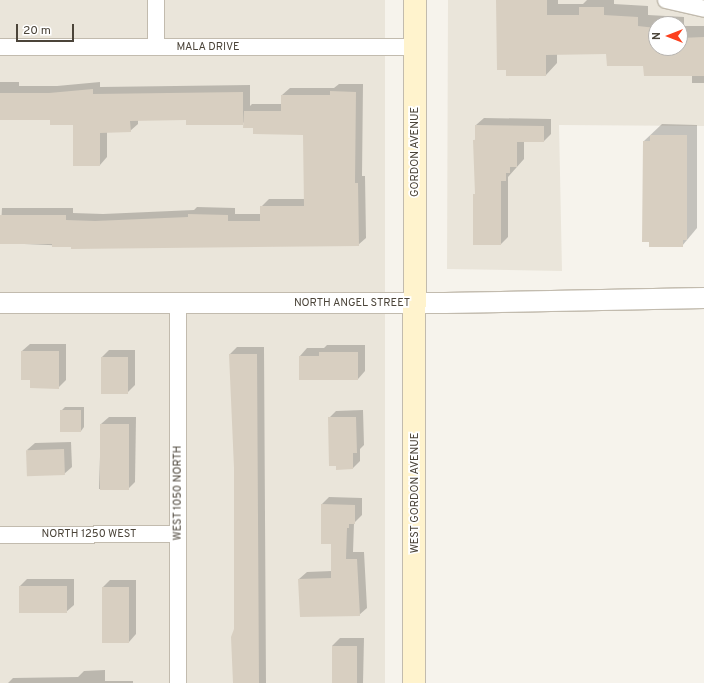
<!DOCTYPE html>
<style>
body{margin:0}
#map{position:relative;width:704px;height:683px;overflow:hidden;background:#f6f3ec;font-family:Overpass,sans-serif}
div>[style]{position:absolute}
.residential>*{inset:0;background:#eae5da;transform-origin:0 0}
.shadow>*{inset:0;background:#0003}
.building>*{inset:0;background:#d8cfc1;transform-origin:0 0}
.roads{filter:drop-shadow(1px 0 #c2bbae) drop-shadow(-1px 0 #c2bbae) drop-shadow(0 1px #c2bbae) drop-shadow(0 -1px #c2bbae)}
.minor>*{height:16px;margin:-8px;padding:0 8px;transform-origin:8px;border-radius:8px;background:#fff}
.tertiary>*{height:20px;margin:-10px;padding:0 10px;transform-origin:10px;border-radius:10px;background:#fff}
.secondary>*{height:22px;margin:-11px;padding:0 11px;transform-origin:11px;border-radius:11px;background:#fff3cd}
span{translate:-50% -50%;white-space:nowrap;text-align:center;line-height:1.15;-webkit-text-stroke:3.5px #fff;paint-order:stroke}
.street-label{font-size:11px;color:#4b4439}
.north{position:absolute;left:648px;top:16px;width:40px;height:40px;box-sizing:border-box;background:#fff;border:1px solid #b7b4b0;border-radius:50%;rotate:270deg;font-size:11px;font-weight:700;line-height:16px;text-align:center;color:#4b4439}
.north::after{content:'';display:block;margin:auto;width:14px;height:18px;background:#fc3f1d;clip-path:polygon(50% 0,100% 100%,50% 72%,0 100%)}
.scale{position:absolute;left:16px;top:24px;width:58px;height:18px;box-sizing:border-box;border:2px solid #4b4439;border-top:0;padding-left:5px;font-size:12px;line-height:14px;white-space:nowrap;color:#4b4439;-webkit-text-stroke:3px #fff;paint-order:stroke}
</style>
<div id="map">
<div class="residential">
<i style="left:0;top:0;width:385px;height:683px"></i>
<i style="clip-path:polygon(evenodd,448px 0,704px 0,704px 126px,559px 125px,562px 271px,447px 269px,448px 0,656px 24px,680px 24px,680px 48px,656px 48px,656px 24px)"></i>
</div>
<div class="shadow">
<i style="clip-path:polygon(evenodd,497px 0,558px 0,558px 4px,583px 4px,587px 0,614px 0,614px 4px,648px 6px,648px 15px,684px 17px,684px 26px,704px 26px,704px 83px,692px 83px,692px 75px,607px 53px,557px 54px,557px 63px,546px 75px,507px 75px,497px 0,656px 24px,680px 24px,680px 48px,656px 48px,656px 24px)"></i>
<i style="clip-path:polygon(0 82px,19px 82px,19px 86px,57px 86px,100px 82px,100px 87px,250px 85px,250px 106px,252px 104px,282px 104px,282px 95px,290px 88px,334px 88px,339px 84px,363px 84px,362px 176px,365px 176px,366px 238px,358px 245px,72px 246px,0 243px,2px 208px,73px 208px,73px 213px,103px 214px,194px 210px,197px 207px,235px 208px,235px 214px,261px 214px,261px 207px,269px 199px,305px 199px,304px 134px,254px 127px,245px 121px,242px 124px,187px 119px,138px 119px,138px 124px,130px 131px,107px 132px,107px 157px,100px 165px,74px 124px,51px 119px,0 119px)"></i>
<i style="clip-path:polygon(484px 118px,551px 119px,551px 134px,544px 141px,524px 141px,524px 159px,508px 177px,508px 237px,501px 244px,476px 163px,474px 141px,476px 138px,476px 125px)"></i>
<i style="clip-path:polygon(662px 124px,697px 125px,697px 228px,682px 246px,644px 141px)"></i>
<i style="clip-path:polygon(30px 344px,66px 344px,66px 380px,58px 388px,31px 379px,22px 351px)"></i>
<i style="clip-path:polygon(327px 345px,365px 345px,365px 371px,358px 379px,300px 379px,300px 356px,307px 348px,324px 348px)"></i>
<i style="clip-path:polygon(237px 347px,264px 347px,266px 683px,234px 683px,235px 468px,230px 354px)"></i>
<i style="clip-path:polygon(109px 350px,135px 350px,135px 385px,127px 393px,102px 357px)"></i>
<i style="clip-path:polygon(65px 407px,84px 407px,84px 427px,81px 431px,61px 411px)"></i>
<i style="clip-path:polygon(363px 410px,364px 445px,360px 449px,360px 461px,353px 468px,329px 418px,336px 411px)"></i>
<i style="clip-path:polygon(109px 417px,136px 417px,135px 482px,127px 490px,99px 489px,101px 424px)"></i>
<i style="clip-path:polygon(71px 442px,72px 467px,64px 474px,27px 450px,35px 443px)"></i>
<i style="clip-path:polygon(329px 497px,362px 498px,362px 515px,354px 523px,353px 552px,364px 552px,367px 608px,359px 615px,299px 579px,307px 572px,332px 571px,332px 543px,322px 504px)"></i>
<i style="clip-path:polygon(27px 579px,74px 579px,74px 605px,66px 612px,20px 586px)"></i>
<i style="clip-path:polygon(110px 580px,136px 580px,136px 634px,129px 642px,103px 587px)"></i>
<i style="clip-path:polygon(340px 638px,364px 638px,363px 683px,332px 683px,332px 646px)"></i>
<i style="clip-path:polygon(105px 670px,105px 681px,133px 681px,133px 683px,8px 683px,13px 678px,78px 677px,84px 671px)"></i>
</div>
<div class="building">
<i style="clip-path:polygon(496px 0,547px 0,547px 15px,579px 15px,579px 7px,604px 7px,604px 15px,638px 17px,638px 26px,656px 28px,656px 48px,680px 48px,680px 38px,704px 37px,704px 76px,644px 76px,643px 66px,607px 66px,606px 54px,546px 55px,546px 76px,506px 76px,506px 70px,497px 70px)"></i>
<i style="clip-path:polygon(93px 89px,93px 94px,243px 92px,243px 125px,186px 125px,186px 120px,130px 121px,131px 132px,100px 133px,100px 166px,73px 166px,73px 125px,50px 125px,50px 120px,0 120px,0 93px,49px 93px)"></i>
<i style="clip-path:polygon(330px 91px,356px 92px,355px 183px,358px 183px,359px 246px,71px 249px,71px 247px,52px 247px,52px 244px,0 244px,0 215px,66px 215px,66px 220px,95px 221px,188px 217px,188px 214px,228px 215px,228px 221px,260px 221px,260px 206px,304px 206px,303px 135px,253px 134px,253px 128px,243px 128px,244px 111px,281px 111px,281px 95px,330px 95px)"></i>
<i style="clip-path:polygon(475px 125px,544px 126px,544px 142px,517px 142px,517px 167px,510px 167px,510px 173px,506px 173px,506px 181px,501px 181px,501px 245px,473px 245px,473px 194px,475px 194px,473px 140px,475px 140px)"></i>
<i style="clip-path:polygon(650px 135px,687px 135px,687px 240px,683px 240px,683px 247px,649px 247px,649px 242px,642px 242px,643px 141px,650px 141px)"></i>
<i style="clip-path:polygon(21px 351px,59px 351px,59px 389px,30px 388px,30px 380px,21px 380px)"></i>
<i style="clip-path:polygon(319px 352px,358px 352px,358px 380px,299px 380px,299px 356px,319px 356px)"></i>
<i style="clip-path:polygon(229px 354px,257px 354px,259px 683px,233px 683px,231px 637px,234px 629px,234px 468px)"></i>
<i style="left:101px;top:357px;width:27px;height:37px"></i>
<i style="left:60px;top:410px;width:21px;height:22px"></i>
<i style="clip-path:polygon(328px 417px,356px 417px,357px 453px,353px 453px,353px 469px,336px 470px,336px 466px,329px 466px)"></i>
<i style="left:100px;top:424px;width:29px;height:66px"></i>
<i style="left:64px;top:449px;width:26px;height:38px;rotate:88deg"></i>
<i style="clip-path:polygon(321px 504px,355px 505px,355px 524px,349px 524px,349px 528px,347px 528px,346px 559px,357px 559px,360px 616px,300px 617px,298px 579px,331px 578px,331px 544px,321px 544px)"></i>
<i style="left:19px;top:586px;width:48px;height:27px"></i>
<i style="left:102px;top:587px;width:27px;height:56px"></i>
<i style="left:332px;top:646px;width:25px;height:37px"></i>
</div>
<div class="roads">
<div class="minor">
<i style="left:666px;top:0;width:39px;rotate:13deg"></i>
<i style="left:0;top:47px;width:415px"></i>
<i style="left:156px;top:47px;width:47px;rotate:-90deg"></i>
<i style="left:178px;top:304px;width:379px;rotate:90deg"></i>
<i style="left:0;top:535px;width:178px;rotate:-0.3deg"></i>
</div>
<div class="tertiary">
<i style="left:0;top:303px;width:445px"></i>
<i style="left:445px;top:303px;width:259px;rotate:-1.1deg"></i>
</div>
<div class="secondary">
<i style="left:414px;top:683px;width:683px;rotate:-89.92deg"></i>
</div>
</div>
<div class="street-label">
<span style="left:208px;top:47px">MALA DRIVE</span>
<span style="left:415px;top:152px;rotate:-90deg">GORDON AVENUE</span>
<span style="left:352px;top:303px">NORTH ANGEL STREET</span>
<span style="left:178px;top:493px;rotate:-90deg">WEST 1050 NORTH</span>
<span style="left:415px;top:493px;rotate:-90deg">WEST GORDON AVENUE</span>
<span style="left:89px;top:534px">NORTH 1250 WEST</span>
</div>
<div class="north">N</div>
<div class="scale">20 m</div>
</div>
